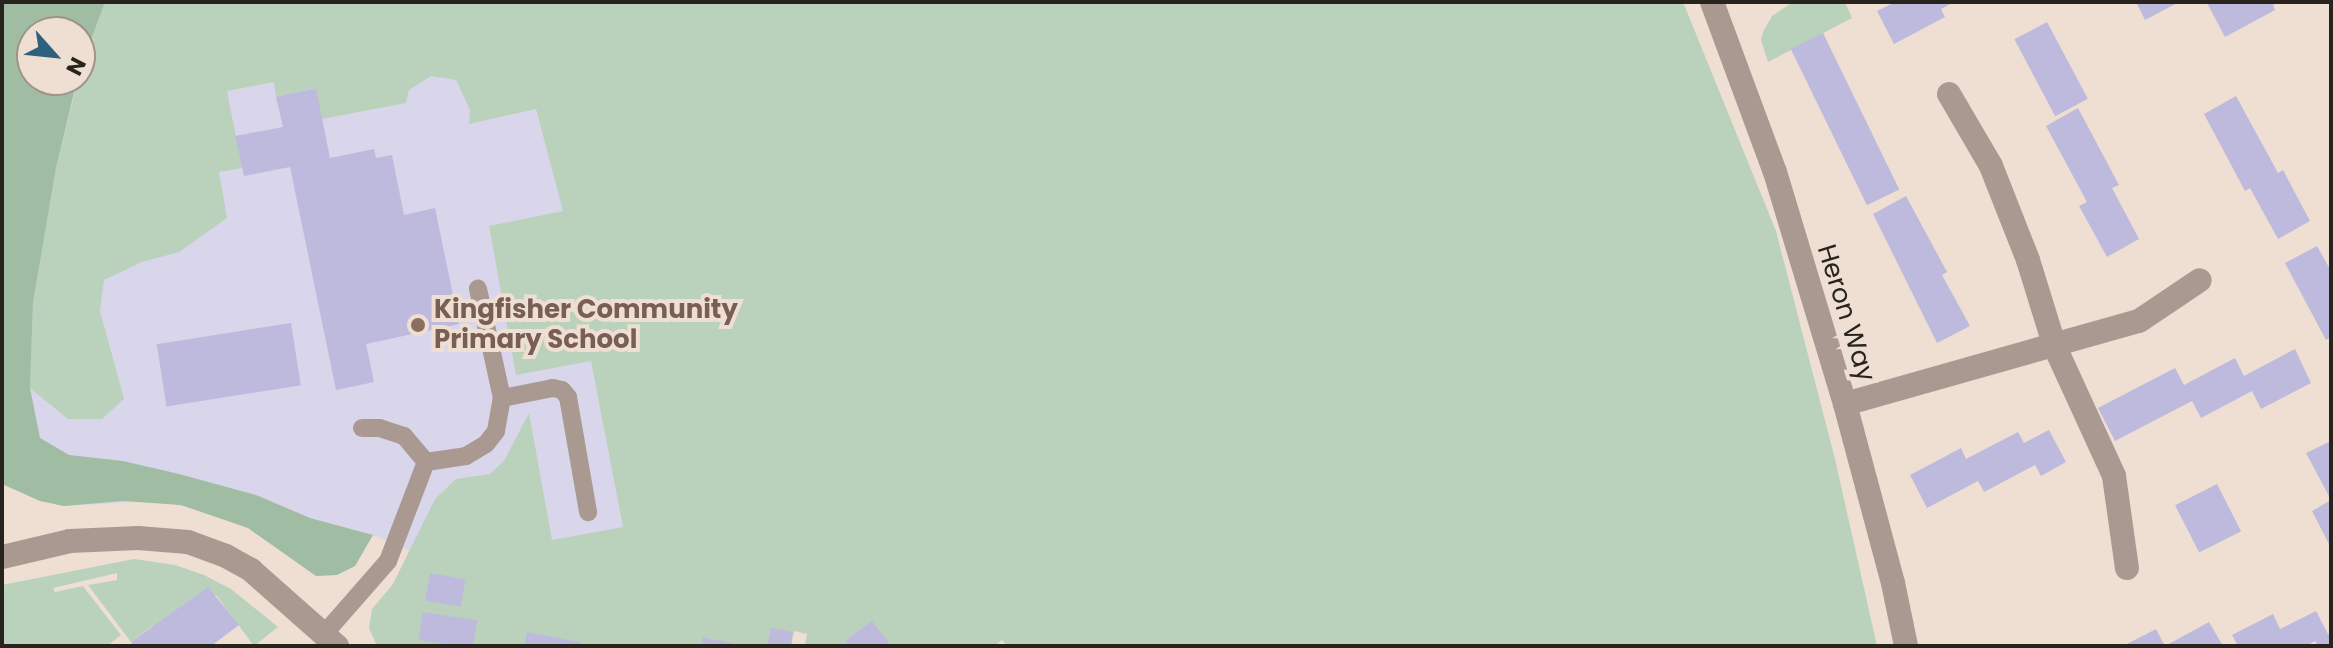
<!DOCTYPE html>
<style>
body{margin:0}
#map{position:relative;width:2333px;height:648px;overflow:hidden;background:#eedfd2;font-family:Poppins,sans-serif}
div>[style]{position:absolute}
.education>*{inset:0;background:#d9d5eb}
.green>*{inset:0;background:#bad2bc}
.forest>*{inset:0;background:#a0bda3}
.building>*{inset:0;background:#bebadd;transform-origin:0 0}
.lane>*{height:18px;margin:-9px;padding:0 9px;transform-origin:9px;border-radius:9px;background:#a99991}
.street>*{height:24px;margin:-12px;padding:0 12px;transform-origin:12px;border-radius:12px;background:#a99991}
.dots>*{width:22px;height:22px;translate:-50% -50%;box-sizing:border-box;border:4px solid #eedfd2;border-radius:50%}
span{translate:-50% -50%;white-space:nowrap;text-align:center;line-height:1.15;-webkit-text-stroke:8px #eedfd2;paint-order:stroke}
.education-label{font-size:26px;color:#785e54;font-weight:700}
.left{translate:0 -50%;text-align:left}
.street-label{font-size:26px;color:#29231e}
.frame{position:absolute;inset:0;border:4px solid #29231e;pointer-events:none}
.north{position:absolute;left:16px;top:16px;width:80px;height:80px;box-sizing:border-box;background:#eedfd2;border:2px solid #9f948a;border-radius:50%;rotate:117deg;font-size:22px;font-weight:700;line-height:32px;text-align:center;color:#29231e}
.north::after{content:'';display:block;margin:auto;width:28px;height:36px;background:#2e617e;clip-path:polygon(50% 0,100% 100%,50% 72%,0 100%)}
</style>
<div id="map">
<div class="education">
<i style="clip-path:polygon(evenodd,2px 2px,751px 2px,907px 570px,410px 551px,373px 535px,355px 566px,337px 575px,316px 576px,248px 528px,207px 511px,154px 501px,64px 506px,40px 501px,2px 484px,2px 2px,32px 32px,80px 32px,80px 80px,32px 80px,32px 32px)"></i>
</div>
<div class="green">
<i style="clip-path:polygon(105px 2px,1683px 2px,1776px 231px,1835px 459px,1877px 646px,1007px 646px,1002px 640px,994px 646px,805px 646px,807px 634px,794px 631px,791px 646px,377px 646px,369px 628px,372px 609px,393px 584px,435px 499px,456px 479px,490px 474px,504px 461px,529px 413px,552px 540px,623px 527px,591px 361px,516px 375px,489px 226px,563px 211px,536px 109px,469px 124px,470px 110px,456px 80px,431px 76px,409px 90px,406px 103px,322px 119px,315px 88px,276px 97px,274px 82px,227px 91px,242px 168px,219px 172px,227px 218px,179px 252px,142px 262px,104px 280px,100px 311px,124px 399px,102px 419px,68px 419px,30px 388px,33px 303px,56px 168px,84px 55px)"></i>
<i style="clip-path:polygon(1793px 2px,1845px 2px,1852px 18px,1768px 62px,1761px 40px,1763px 32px,1772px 16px)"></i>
<i style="clip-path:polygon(134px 559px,175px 565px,204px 575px,231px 589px,278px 627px,254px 646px,216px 595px,151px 627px,131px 642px,88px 585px,117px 580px,117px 573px,53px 588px,55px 592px,83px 586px,121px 635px,107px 646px,2px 646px,2px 585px)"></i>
</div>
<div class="forest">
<i style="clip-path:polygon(2px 2px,105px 2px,80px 69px,80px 32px,32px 32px,32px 80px,77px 80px,56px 168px,33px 303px,30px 388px,40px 438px,69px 455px,123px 461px,179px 474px,256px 495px,310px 518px,373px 535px,355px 566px,337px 575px,316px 576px,248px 528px,181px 505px,123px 501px,64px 506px,40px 501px,2px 484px)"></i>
</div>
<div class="building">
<i style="clip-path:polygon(1895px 2px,1954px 2px,1941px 9px,1945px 17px,1894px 44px,1877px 11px)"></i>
<i style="clip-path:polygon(2136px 2px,2179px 2px,2145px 20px)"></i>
<i style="clip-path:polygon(2278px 2px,2273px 5px,2275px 10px,2225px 37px,2207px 3px)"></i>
<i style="left:2047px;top:22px;width:87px;height:37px;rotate:62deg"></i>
<i style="left:1823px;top:33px;width:174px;height:36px;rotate:64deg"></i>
<i style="clip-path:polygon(316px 88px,330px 158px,374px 149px,376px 158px,392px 155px,404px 215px,435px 208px,459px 324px,366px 344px,374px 382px,336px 390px,290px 167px,244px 176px,235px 136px,283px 127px,276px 97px)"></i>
<i style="clip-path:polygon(2236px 96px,2278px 173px,2283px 170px,2310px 221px,2278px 239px,2250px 188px,2245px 191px,2204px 114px)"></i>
<i style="clip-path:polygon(2078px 108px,2119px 185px,2112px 188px,2139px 239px,2107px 257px,2079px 206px,2087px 202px,2046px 126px)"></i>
<i style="clip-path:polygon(1906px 196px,1947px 272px,1942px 275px,1970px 326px,1937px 343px,1873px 214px)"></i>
<i style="clip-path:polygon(2317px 246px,2331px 271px,2331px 337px,2326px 340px,2285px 263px)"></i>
<i style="left:291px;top:323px;width:63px;height:136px;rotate:81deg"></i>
<i style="clip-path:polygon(2295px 349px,2311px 383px,2261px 409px,2252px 391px,2201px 418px,2192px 401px,2115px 441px,2098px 408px,2175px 368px,2184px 385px,2235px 358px,2244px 376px)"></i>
<i style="clip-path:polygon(2049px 430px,2066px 462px,2041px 476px,2035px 465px,1984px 492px,1978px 481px,1927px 508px,1910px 475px,1961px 448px,1966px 459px,2018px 432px,2024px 443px)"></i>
<i style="clip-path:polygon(2331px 441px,2331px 500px,2306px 453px)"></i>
<i style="left:2217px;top:484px;width:53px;height:47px;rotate:63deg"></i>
<i style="clip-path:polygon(2331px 500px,2331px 548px,2312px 511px)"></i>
<i style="left:430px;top:573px;width:36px;height:28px;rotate:10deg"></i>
<i style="clip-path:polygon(208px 587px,239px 625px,211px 646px,133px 646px,131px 642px)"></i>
<i style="clip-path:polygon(2316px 611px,2328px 634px,2331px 633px,2331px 646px,2318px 646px,2315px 641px,2306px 646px,2238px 646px,2232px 635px,2273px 614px,2280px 629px)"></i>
<i style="left:423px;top:612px;width:55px;height:28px;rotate:9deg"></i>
<i style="clip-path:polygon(872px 621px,891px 646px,849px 646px,845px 641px)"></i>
<i style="clip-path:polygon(2209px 622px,2223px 646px,2123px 646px,2156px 629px,2165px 646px)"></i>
<i style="clip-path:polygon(771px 628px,793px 632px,791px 646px,767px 646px)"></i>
<i style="clip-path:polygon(527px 632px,580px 642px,579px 646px,524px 646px)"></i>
<i style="clip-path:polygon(703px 637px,740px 645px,740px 646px,701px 646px)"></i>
</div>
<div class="lane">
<i style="left:502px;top:398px;width:52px;rotate:-11.1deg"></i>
<i style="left:553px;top:388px;width:9px;rotate:13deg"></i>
<i style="left:562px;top:390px;width:9px;rotate:49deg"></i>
<i style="left:568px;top:397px;width:117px;rotate:80.1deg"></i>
<i style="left:426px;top:462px;width:40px;rotate:-8.5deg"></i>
<i style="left:466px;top:456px;width:23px;rotate:-31deg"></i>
<i style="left:486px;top:444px;width:16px;rotate:-52deg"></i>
<i style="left:496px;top:431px;width:34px;rotate:-80deg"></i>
<i style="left:502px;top:398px;width:112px;rotate:-102.4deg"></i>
<i style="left:325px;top:633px;width:96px;rotate:-48.8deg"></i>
<i style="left:388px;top:561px;width:106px;rotate:-69deg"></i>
<i style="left:426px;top:462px;width:34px;rotate:-130deg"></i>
<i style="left:404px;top:436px;width:25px;rotate:-162deg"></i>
<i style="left:380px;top:428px;width:18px;rotate:180deg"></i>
</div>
<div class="street">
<i style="left:1712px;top:2px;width:181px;rotate:69.7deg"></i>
<i style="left:1775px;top:172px;width:242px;rotate:73.2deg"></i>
<i style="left:1845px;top:404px;width:185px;rotate:75deg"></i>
<i style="left:1893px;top:583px;width:64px;rotate:78.3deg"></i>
<i style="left:1949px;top:94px;width:83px;rotate:59.7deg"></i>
<i style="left:1991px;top:166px;width:101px;rotate:68.5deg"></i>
<i style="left:2028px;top:260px;width:91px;rotate:72.8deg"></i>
<i style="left:2055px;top:347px;width:142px;rotate:65.4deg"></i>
<i style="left:2114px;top:476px;width:93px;rotate:82deg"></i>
<i style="left:1845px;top:404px;width:305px;rotate:-15.8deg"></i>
<i style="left:2139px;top:321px;width:73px;rotate:-33.9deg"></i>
<i style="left:2px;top:557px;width:70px;rotate:-13.2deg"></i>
<i style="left:70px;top:541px;width:68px;rotate:-2.5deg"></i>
<i style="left:138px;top:538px;width:50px;rotate:4.6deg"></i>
<i style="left:188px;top:542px;width:40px;rotate:20.2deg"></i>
<i style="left:226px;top:556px;width:29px;rotate:29deg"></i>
<i style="left:251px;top:570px;width:115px;rotate:41.5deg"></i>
</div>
<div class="dots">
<i style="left:418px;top:325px;background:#8d6e63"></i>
</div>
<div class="education-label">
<span class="left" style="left:434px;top:325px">Kingfisher Community<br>Primary School</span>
</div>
<div class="street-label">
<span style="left:1846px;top:313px;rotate:73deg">Heron Way</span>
</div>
<div class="frame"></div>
<div class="north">N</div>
</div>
